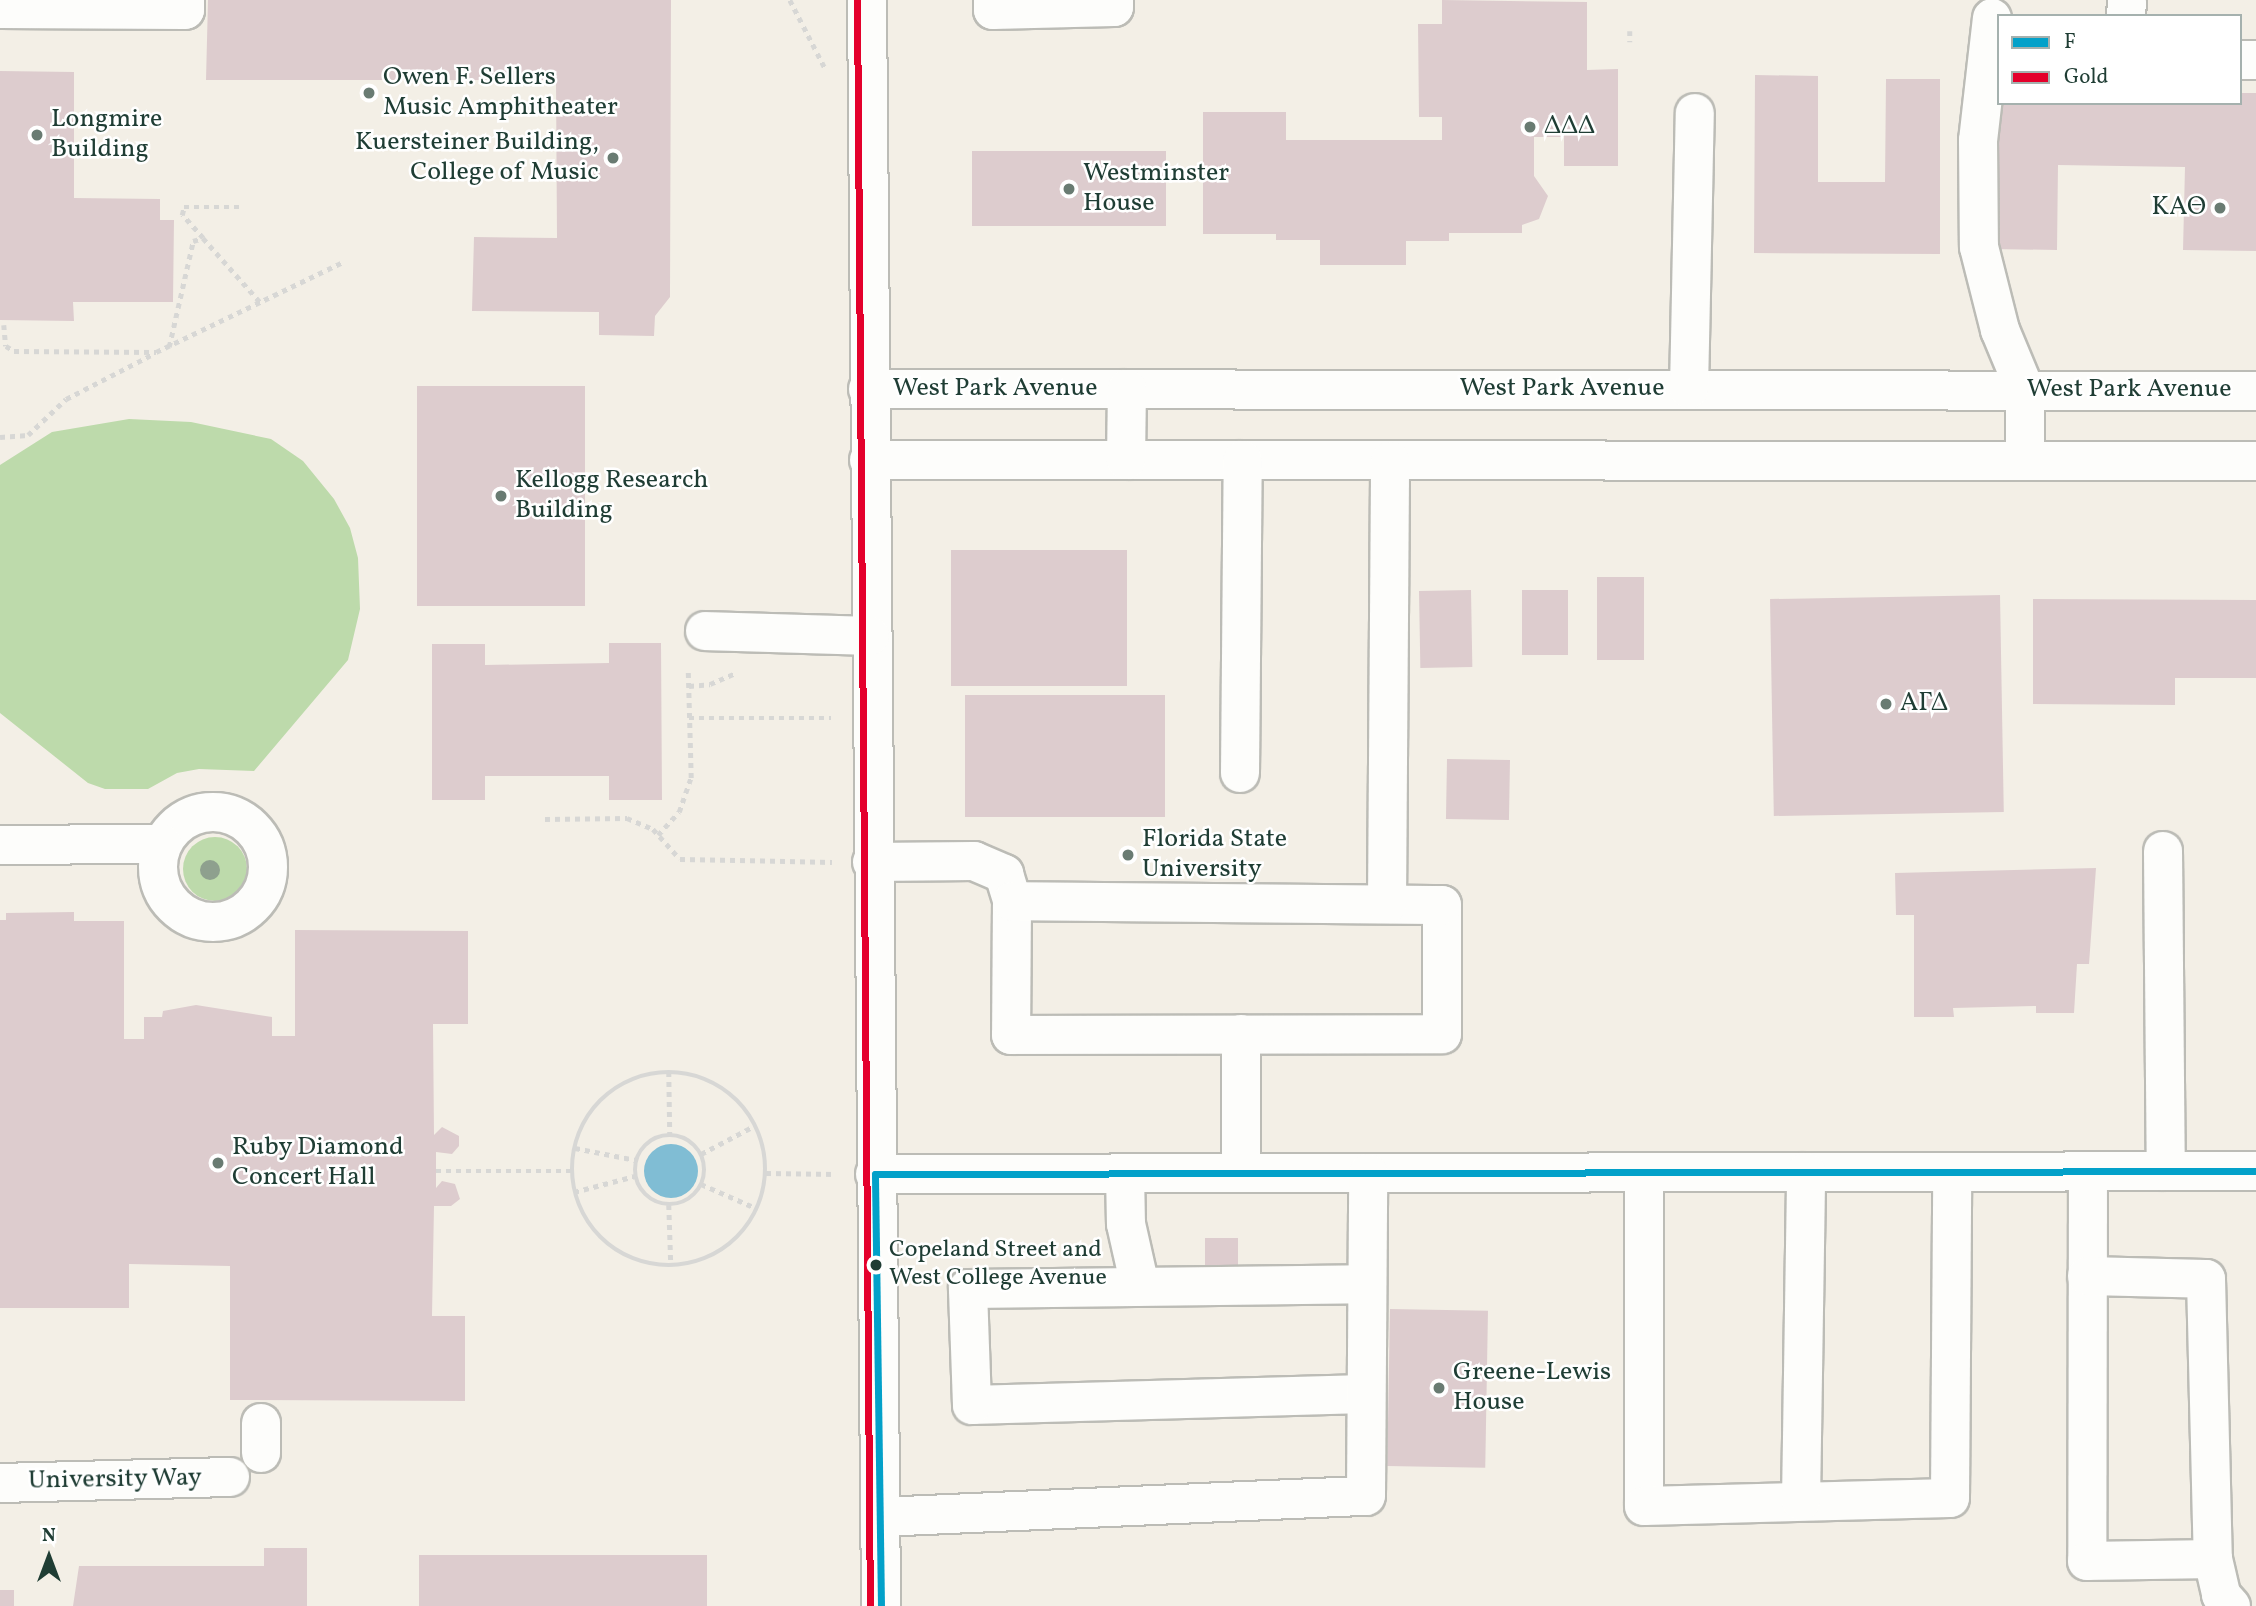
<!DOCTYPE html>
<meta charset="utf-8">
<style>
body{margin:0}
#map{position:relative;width:2256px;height:1606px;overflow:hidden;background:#f3efe6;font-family:Vollkorn,serif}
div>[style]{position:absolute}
.green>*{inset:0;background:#bddaab}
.round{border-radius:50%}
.water>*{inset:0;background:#80bdd4}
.building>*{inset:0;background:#ddccce;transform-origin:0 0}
.path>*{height:4.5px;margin-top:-2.25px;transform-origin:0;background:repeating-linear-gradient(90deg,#d7d7d5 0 5px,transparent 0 10px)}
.path>.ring{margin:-2.25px;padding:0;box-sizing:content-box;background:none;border:4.5px solid #d7d7d5;border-radius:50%}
.roads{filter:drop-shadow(2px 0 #bcbcb6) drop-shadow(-2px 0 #bcbcb6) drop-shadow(0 2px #bcbcb6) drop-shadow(0 -2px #bcbcb6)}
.minor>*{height:38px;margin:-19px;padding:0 19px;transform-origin:19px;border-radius:19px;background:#fdfdfb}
.minor>.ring{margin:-19px;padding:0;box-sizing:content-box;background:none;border:38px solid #fdfdfb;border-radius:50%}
.bus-1>*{height:7px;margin:-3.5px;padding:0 3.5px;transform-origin:3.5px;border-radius:3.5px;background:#03a1c9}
.bus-2>*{height:7px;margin:-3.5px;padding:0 3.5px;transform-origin:3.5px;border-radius:3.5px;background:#e4002b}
.trees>*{width:20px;height:20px;margin:-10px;border-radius:50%;background:#8ea08e}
.dots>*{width:19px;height:19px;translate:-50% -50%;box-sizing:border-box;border:4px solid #fff;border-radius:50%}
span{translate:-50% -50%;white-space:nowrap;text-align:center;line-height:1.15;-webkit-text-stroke:5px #fff;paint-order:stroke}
.bus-label{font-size:24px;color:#1f3d34}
.left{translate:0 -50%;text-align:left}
.poi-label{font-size:26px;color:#1f3d34}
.right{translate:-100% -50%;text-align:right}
.street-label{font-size:26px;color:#1f3d34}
.legend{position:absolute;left:1997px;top:14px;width:245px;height:91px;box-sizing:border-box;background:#fff;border:2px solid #a5b1ae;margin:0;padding:9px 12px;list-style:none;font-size:21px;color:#1f3d34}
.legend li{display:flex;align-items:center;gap:14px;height:35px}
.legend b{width:35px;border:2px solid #a5b1ae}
.north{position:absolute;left:14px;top:1522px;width:70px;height:70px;-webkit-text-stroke:5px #fff;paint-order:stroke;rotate:0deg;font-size:19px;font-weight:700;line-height:28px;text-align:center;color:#1f3d34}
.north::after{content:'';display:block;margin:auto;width:24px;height:32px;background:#1f3d34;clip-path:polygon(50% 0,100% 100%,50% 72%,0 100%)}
</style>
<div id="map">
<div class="green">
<i style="clip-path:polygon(129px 419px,191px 422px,271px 439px,303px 461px,334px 499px,350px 528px,358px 558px,360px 609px,348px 660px,254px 771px,199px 769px,177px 773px,148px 789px,105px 789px,88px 783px,0 713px,0 465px,52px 432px)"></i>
<i class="round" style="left:183px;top:837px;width:64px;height:64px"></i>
</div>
<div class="water">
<i class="round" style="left:644px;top:1144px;width:54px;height:54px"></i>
</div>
<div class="building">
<i style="clip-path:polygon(208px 0,671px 0,670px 297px,655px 316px,654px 336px,599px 335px,599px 312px,472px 311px,474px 237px,557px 238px,556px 80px,206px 80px)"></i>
<i style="clip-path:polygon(1442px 0,1587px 2px,1587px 70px,1618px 69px,1618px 166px,1564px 166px,1564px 137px,1534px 137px,1534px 176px,1548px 196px,1539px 219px,1522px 225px,1522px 233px,1449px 233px,1449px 241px,1406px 241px,1406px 265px,1320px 265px,1320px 240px,1276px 240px,1276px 234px,1203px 234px,1203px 112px,1286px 112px,1286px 140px,1442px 140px,1442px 117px,1419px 117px,1418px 24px,1442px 24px)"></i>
<i style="clip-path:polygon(0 71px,74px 72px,74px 198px,160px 199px,160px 220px,174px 220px,173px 302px,73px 302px,74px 321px,0 320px)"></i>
<i style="clip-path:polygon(1755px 75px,1818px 76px,1818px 182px,1885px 182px,1886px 79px,1940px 79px,1940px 254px,1754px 253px)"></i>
<i style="clip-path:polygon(2240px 93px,2256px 93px,2256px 251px,2183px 250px,2185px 167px,2058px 165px,2057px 250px,1993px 249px,1999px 103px,2240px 103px)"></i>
<i style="left:1166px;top:151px;width:75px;height:194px;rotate:90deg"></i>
<i style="left:417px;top:386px;width:168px;height:220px"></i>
<i style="left:1127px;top:550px;width:136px;height:176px;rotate:90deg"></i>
<i style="left:1597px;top:577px;width:47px;height:83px"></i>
<i style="left:1471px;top:590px;width:77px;height:52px;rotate:89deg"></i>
<i style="left:1568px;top:590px;width:65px;height:46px;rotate:90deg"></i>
<i style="left:2000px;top:595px;width:217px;height:230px;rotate:89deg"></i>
<i style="clip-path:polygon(2033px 599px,2256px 600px,2256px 678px,2175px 678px,2175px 705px,2033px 704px)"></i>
<i style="clip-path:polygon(609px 643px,661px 643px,662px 800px,609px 800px,609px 776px,485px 776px,485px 800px,432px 800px,432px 644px,485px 644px,485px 665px,609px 663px)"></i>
<i style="left:965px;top:695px;width:200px;height:122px"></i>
<i style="left:1447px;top:759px;width:63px;height:60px;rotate:1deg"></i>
<i style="clip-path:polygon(2096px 868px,2089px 964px,2077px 964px,2074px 1013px,2036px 1013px,2036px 1006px,1953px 1008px,1954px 1017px,1914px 1017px,1914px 915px,1896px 915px,1895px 873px)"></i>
<i style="clip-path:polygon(74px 912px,74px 921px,124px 921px,124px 1039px,144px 1039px,144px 1017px,162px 1017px,163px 1011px,196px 1005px,272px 1017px,272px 1036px,295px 1036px,295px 930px,468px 931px,468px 1024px,433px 1024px,434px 1135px,442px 1127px,459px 1136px,459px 1146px,452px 1154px,436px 1152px,436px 1188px,442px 1181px,455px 1184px,460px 1199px,451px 1206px,434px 1206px,432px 1316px,465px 1316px,465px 1401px,230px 1400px,230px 1266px,129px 1264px,129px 1308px,0 1308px,0 920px,6px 920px,6px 913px)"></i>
<i style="left:1205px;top:1238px;width:33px;height:29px"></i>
<i style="left:1390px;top:1309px;width:98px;height:157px;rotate:1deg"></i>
<i style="clip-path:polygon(264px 1548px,307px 1548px,307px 1606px,73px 1606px,79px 1566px,264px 1566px)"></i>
<i style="left:707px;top:1555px;width:51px;height:288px;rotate:90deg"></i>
<i style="left:0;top:1590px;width:14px;height:16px"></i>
</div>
<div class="path">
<i style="left:790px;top:0;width:76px;rotate:62.8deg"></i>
<i style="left:1630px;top:31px;width:11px;rotate:90deg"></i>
<i style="left:203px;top:238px;width:31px;rotate:-132deg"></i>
<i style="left:182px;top:215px;width:8px;rotate:-76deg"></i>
<i style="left:184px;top:207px;width:56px"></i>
<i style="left:4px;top:325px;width:21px;rotate:85deg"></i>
<i style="left:6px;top:346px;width:9px;rotate:32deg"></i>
<i style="left:14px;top:351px;width:142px;rotate:0.4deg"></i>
<i style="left:156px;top:352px;width:208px;rotate:-25.7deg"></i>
<i style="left:169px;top:347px;width:109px;rotate:-77.2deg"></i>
<i style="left:193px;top:241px;width:10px;rotate:-17deg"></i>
<i style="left:203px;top:238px;width:87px;rotate:48.3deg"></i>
<i style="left:0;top:437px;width:28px;rotate:-4deg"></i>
<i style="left:28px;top:435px;width:52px;rotate:-43.5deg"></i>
<i style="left:66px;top:399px;width:100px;rotate:-27.3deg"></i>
<i style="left:689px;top:686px;width:21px;rotate:-5deg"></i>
<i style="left:710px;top:684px;width:26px;rotate:-23deg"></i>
<i style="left:689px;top:718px;width:142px"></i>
<i style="left:545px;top:819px;width:82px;rotate:-0.7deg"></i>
<i style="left:627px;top:818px;width:28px;rotate:23deg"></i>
<i style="left:653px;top:829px;width:40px;rotate:48deg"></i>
<i style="left:680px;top:859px;width:152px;rotate:1.1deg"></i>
<i style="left:658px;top:835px;width:31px;rotate:-48deg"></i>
<i style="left:679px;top:812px;width:36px;rotate:-71deg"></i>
<i style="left:691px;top:778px;width:110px;rotate:-91.6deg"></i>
<i style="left:669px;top:1072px;width:64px;rotate:89.1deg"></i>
<i class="ring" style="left:572px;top:1072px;width:189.5px;height:189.5px"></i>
<i class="ring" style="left:635px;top:1135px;width:65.5px;height:65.5px"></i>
<i style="left:575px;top:1148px;width:62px;rotate:11.1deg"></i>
<i style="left:701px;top:1154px;width:62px;rotate:-27.8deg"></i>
<i style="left:436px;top:1171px;width:135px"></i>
<i style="left:766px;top:1173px;width:70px;rotate:0.8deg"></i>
<i style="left:701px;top:1184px;width:62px;rotate:23.7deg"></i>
<i style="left:574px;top:1192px;width:63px;rotate:-14.7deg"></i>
<i style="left:669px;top:1205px;width:61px;rotate:88.1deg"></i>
</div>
<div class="roads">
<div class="minor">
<i style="left:867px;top:0;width:1606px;rotate:89.5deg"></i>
<i style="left:993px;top:0;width:10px;rotate:90deg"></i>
<i style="left:993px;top:10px;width:121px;rotate:-1.4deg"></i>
<i style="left:1114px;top:7px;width:7px;rotate:-90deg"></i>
<i style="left:0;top:9px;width:185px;rotate:0.3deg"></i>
<i style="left:185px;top:10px;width:10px;rotate:-90deg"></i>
<i style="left:2126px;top:16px;width:16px;rotate:-86deg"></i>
<i style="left:1992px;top:18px;width:123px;rotate:96.5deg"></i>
<i style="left:1978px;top:140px;width:107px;rotate:89.5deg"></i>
<i style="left:1979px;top:247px;width:86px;rotate:75.8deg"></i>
<i style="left:2000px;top:330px;width:65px;rotate:67.4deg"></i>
<i style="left:2025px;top:390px;width:71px;rotate:90deg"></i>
<i style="left:2240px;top:60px;width:16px"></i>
<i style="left:868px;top:389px;width:1388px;rotate:0.08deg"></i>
<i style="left:1689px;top:389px;width:276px;rotate:-88.8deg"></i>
<i style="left:869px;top:460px;width:1387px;rotate:0.04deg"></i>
<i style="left:1126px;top:460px;width:71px;rotate:-89.2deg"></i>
<i style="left:705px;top:631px;width:165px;rotate:1.7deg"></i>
<i style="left:1240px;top:773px;width:313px;rotate:-89.5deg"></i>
<i class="ring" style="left:158px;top:812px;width:72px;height:72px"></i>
<i style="left:0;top:845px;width:162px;rotate:-0.4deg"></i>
<i style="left:2163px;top:851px;width:320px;rotate:89.5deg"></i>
<i style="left:872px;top:862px;width:102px;rotate:-0.6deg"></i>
<i style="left:974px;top:861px;width:33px;rotate:23deg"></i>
<i style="left:1004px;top:874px;width:28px;rotate:73deg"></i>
<i style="left:1012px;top:901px;width:134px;rotate:90.4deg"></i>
<i style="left:1011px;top:1035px;width:431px;rotate:-0.1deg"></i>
<i style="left:1442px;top:1034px;width:129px;rotate:-90deg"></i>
<i style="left:1442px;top:905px;width:430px;rotate:-179.5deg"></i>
<i style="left:1387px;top:904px;width:443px;rotate:-89.6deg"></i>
<i style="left:2088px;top:1171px;width:390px;rotate:90.1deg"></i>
<i style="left:2087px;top:1561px;width:126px;rotate:-0.9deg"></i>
<i style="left:1125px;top:1173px;width:51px;rotate:88.9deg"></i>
<i style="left:1126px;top:1224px;width:64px;rotate:77.3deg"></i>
<i style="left:1241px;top:1173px;width:139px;rotate:-90deg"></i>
<i style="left:1644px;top:1173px;width:333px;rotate:90deg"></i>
<i style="left:1644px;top:1506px;width:306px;rotate:-1.5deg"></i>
<i style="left:1950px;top:1498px;width:326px;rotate:-89.6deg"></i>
<i style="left:875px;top:1174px;width:1381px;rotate:-0.12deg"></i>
<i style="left:2087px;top:1276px;width:119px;rotate:1.4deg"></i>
<i style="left:2206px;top:1279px;width:280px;rotate:88.6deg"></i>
<i style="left:2213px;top:1559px;width:37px;rotate:77deg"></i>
<i style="left:2221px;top:1595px;width:15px;rotate:48deg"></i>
<i style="left:1364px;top:1394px;width:392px;rotate:178.4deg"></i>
<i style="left:972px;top:1405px;width:116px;rotate:-92deg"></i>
<i style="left:968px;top:1289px;width:398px;rotate:-0.7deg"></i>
<i style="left:261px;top:1423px;width:30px;rotate:90deg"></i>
<i style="left:0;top:1483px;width:230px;rotate:-1.5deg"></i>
<i style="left:1801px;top:1501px;width:329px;rotate:-89.1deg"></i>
<i style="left:880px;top:1517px;width:486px;rotate:-2.5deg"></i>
<i style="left:1366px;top:1496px;width:323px;rotate:-89.6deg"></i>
</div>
</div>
<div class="bus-1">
<i style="left:881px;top:1606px;width:432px;rotate:-90.8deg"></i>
<i style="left:875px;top:1174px;width:1381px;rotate:-0.12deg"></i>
</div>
<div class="bus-2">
<i style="left:857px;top:0;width:1606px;rotate:89.54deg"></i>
</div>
<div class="trees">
<i style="left:210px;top:870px"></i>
</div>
<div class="dots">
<i style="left:369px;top:93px;background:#697b72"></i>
<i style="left:1530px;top:127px;background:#697b72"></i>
<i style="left:37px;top:135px;background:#697b72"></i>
<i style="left:613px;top:158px;background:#697b72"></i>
<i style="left:1069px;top:189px;background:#697b72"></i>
<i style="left:2220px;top:208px;background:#697b72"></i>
<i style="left:501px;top:496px;background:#697b72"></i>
<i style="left:1886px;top:704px;background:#697b72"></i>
<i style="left:1128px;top:855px;background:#697b72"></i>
<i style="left:218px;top:1163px;background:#697b72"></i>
<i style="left:876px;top:1265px;background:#1f3d34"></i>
<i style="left:1439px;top:1388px;background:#697b72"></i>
</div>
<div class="bus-label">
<span class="left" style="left:889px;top:1265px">Copeland Street and<br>West College Avenue</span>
</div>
<div class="poi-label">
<span class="left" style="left:383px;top:93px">Owen F. Sellers<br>Music Amphitheater</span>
<span class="left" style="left:51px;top:135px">Longmire<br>Building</span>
<span class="left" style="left:1544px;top:127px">ΔΔΔ</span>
<span class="right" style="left:599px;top:158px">Kuersteiner Building,<br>College of Music</span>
<span class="left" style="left:1083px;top:189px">Westminster<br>House</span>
<span class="right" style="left:2206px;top:208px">ΚΑΘ</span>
<span class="left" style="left:515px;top:496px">Kellogg Research<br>Building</span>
<span class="left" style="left:1900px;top:704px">ΑΓΔ</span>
<span class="left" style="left:1142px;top:855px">Florida State<br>University</span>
<span class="left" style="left:232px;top:1163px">Ruby Diamond<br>Concert Hall</span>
<span class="left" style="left:1453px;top:1388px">Greene-Lewis<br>House</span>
</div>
<div class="street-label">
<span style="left:995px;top:389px">West Park Avenue</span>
<span style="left:1562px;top:389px">West Park Avenue</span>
<span style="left:2129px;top:390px">West Park Avenue</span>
<span style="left:115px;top:1480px;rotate:-1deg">University Way</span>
</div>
<ul class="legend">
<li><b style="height:9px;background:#03a1c9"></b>F</li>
<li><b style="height:9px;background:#e4002b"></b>Gold</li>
</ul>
<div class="north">N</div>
</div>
